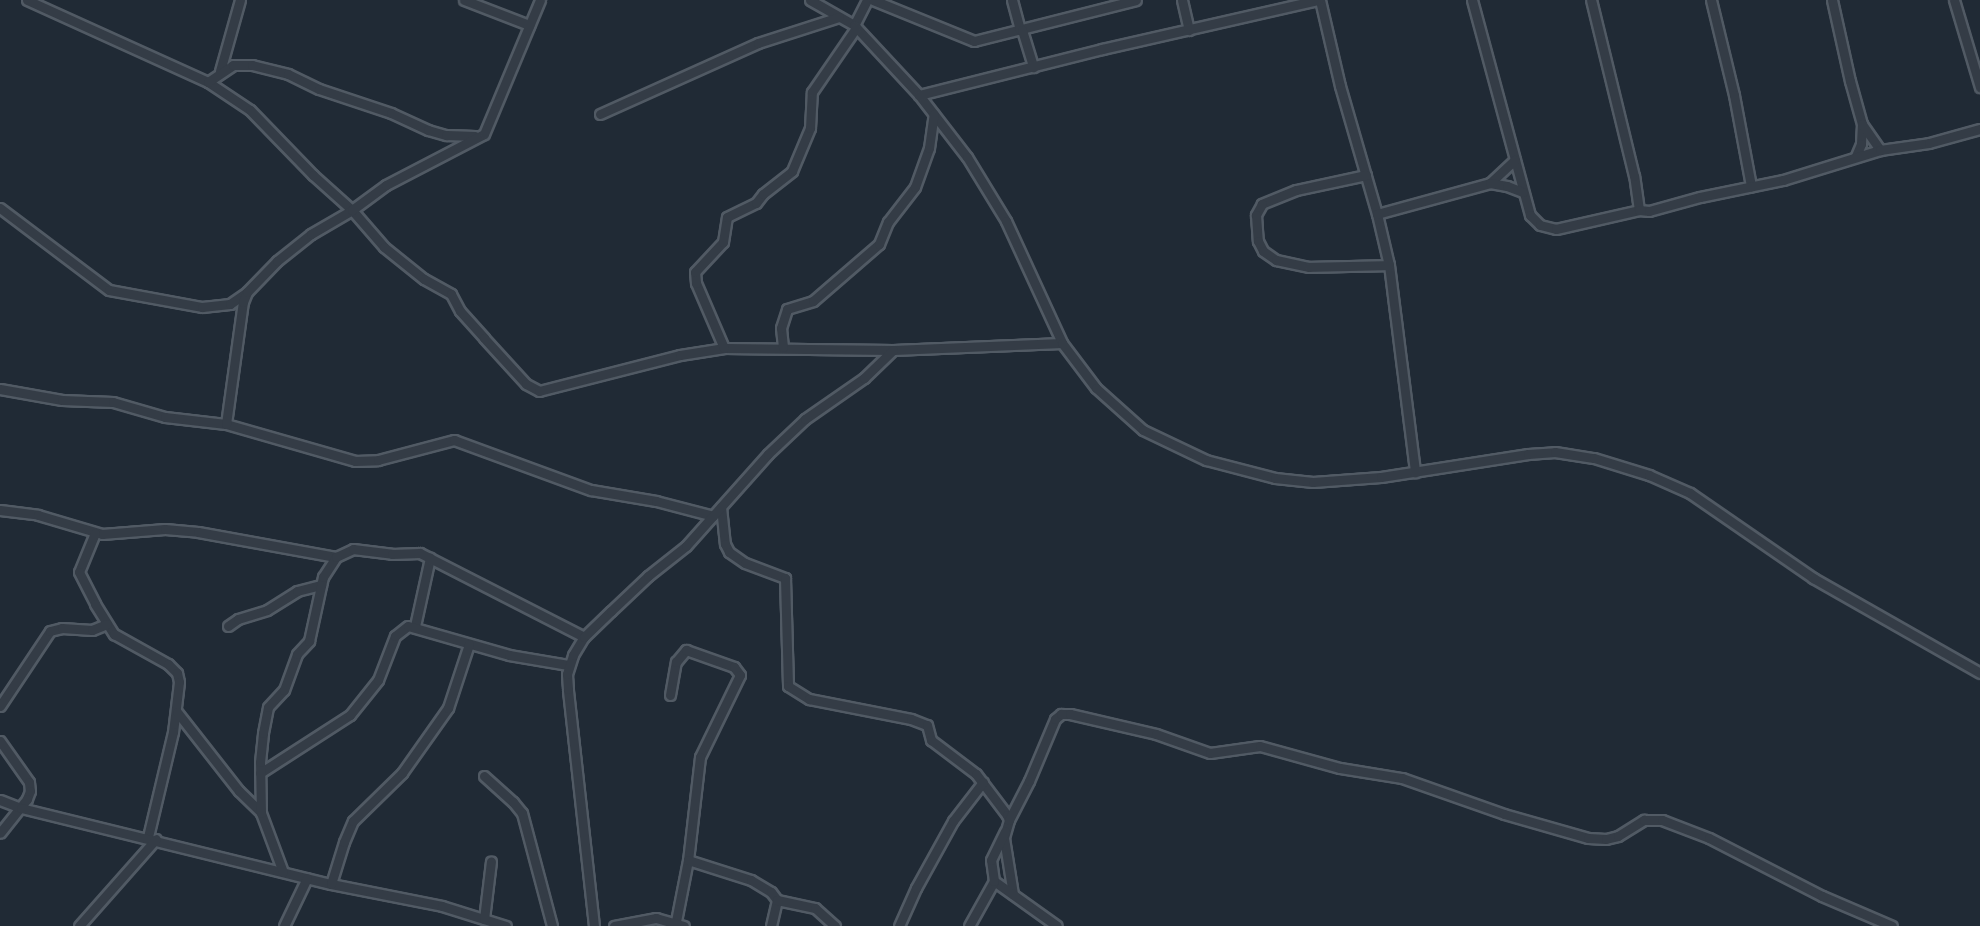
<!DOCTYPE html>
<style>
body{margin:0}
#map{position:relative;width:1980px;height:926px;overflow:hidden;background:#202a35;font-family:Raleway,sans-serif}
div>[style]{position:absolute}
.roads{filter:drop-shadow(2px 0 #515a64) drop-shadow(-2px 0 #515a64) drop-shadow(0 2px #515a64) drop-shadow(0 -2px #515a64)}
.minor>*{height:9px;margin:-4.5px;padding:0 4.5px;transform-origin:4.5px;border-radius:4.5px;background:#343c46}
span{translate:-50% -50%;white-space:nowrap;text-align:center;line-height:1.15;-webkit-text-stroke:6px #19212a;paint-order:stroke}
</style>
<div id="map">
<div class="roads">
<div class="minor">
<i style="left:27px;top:0;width:199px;rotate:24.4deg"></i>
<i style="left:208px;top:82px;width:50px;rotate:33.7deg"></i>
<i style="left:250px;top:110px;width:91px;rotate:45.9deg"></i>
<i style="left:313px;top:175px;width:52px;rotate:41.9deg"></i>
<i style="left:352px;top:210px;width:49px;rotate:49.1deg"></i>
<i style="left:384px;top:247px;width:51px;rotate:38.7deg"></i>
<i style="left:424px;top:279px;width:31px;rotate:29deg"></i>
<i style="left:451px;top:294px;width:19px;rotate:62deg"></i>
<i style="left:460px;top:311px;width:36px;rotate:48deg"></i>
<i style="left:484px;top:338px;width:62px;rotate:47.6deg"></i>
<i style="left:526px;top:384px;width:15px;rotate:28deg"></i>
<i style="left:539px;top:391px;width:146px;rotate:-14.3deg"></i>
<i style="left:680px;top:355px;width:45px;rotate:-9deg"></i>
<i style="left:724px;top:348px;width:169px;rotate:0.7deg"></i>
<i style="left:893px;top:350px;width:169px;rotate:-2.4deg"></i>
<i style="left:464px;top:0;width:70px;rotate:21deg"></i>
<i style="left:810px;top:0;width:51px;rotate:29.6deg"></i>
<i style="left:867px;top:0;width:28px;rotate:117deg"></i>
<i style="left:854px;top:25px;width:96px;rotate:47.1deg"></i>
<i style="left:919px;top:95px;width:78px;rotate:52.3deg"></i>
<i style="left:967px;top:157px;width:75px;rotate:58.6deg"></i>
<i style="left:1006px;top:221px;width:134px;rotate:65.3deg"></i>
<i style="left:1062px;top:343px;width:56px;rotate:52.9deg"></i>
<i style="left:1096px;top:388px;width:63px;rotate:41.8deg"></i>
<i style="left:1143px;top:430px;width:70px;rotate:25.5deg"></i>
<i style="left:1206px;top:460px;width:71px;rotate:14.6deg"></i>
<i style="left:1275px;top:478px;width:38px;rotate:6deg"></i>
<i style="left:1313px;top:482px;width:68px;rotate:-4.2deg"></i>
<i style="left:1381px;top:477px;width:149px;rotate:-8.9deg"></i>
<i style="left:1528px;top:454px;width:27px;rotate:-4deg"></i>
<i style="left:1555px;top:452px;width:39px;rotate:9deg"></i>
<i style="left:1594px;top:458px;width:58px;rotate:17.2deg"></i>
<i style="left:1649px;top:475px;width:45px;rotate:23.7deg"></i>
<i style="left:1690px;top:493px;width:150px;rotate:34.6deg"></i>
<i style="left:1813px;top:578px;width:192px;rotate:29.6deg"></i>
<i style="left:873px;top:0;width:109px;rotate:22.1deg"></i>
<i style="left:974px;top:41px;width:167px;rotate:-14.2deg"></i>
<i style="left:1012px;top:0;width:31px;rotate:75deg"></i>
<i style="left:1182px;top:0;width:31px;rotate:77deg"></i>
<i style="left:1320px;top:0;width:88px;rotate:76.9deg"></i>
<i style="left:1340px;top:86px;width:133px;rotate:73.9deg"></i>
<i style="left:1377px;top:214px;width:52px;rotate:76.8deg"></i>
<i style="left:1389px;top:265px;width:209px;rotate:82.8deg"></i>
<i style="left:1472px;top:0;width:223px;rotate:74.9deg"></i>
<i style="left:1530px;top:215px;width:14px;rotate:45deg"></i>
<i style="left:1540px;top:225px;width:16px;rotate:14deg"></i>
<i style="left:1556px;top:229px;width:85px;rotate:-12.9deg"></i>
<i style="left:1639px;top:210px;width:34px;rotate:-98deg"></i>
<i style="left:1634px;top:176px;width:181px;rotate:-103.7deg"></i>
<i style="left:1711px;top:0;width:98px;rotate:76.4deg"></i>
<i style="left:1734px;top:95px;width:93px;rotate:79.4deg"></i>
<i style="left:1832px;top:0;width:83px;rotate:77.5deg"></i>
<i style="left:1850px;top:81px;width:45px;rotate:74.4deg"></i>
<i style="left:1862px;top:124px;width:20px;rotate:93deg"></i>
<i style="left:1861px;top:144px;width:13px;rotate:113deg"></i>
<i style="left:1954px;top:0;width:91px;rotate:73.4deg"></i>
<i style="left:1022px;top:30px;width:39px;rotate:73deg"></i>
<i style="left:220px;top:71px;width:74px;rotate:-74.3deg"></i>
<i style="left:208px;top:82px;width:30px;rotate:-34deg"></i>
<i style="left:233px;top:65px;width:19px"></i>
<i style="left:252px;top:65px;width:37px;rotate:14deg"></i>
<i style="left:288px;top:74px;width:34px;rotate:26deg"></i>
<i style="left:319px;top:89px;width:76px;rotate:18.4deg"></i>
<i style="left:391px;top:113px;width:41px;rotate:24.7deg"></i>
<i style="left:428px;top:130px;width:19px;rotate:16deg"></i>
<i style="left:446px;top:135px;width:29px;rotate:2deg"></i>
<i style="left:919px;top:95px;width:189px;rotate:-14.1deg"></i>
<i style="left:1102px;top:49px;width:221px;rotate:-12.8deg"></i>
<i style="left:600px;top:114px;width:173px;rotate:-24.2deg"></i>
<i style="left:758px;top:43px;width:85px;rotate:-17.8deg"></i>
<i style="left:1862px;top:124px;width:32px;rotate:55deg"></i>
<i style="left:1366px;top:175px;width:72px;rotate:167.9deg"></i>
<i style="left:1296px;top:190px;width:37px;rotate:158deg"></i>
<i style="left:1262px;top:204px;width:13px;rotate:119deg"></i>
<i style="left:1256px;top:215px;width:26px;rotate:86deg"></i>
<i style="left:1258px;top:241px;width:11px;rotate:63deg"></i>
<i style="left:1263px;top:251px;width:16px;rotate:35deg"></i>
<i style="left:1276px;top:260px;width:34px;rotate:12deg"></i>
<i style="left:1309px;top:267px;width:80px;rotate:-1.4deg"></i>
<i style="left:1490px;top:183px;width:34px;rotate:-43deg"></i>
<i style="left:0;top:208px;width:136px;rotate:37deg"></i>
<i style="left:109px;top:290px;width:95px;rotate:10.4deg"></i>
<i style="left:202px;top:307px;width:28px;rotate:-6deg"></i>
<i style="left:230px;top:304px;width:19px;rotate:-35deg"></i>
<i style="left:1639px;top:210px;width:10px;rotate:6deg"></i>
<i style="left:1649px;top:211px;width:53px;rotate:-15.4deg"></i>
<i style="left:1700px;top:197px;width:85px;rotate:-11.6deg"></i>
<i style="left:1783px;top:180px;width:102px;rotate:-17.2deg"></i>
<i style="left:1880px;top:150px;width:49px;rotate:-8.1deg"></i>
<i style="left:1929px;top:143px;width:53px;rotate:-15.4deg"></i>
<i style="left:1377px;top:214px;width:117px;rotate:-15.3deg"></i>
<i style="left:1490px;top:183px;width:17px;rotate:10deg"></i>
<i style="left:1507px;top:186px;width:17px;rotate:21deg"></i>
<i style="left:783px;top:347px;width:19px;rotate:-96deg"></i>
<i style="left:781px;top:328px;width:20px;rotate:-72deg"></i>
<i style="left:787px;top:309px;width:27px;rotate:-17deg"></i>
<i style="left:813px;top:301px;width:87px;rotate:-40.8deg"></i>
<i style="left:879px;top:244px;width:24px;rotate:-68deg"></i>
<i style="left:888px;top:222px;width:44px;rotate:-52.4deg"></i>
<i style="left:915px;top:187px;width:41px;rotate:-70.3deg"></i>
<i style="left:929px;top:148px;width:34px;rotate:-82deg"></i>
<i style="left:724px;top:348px;width:71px;rotate:-113.3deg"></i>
<i style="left:696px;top:283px;width:11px;rotate:-95deg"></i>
<i style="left:695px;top:272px;width:41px;rotate:-47deg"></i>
<i style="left:723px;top:242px;width:25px;rotate:-81deg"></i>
<i style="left:727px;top:217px;width:32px;rotate:-26deg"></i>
<i style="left:756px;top:203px;width:11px;rotate:-52deg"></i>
<i style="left:763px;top:194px;width:37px;rotate:-38deg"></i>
<i style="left:792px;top:171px;width:47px;rotate:-67.3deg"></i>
<i style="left:810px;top:128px;width:36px;rotate:-87deg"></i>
<i style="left:812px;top:92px;width:78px;rotate:-55.5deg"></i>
<i style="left:0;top:389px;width:63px;rotate:10.1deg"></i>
<i style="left:62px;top:400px;width:51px;rotate:2.2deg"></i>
<i style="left:113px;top:402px;width:54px;rotate:16.1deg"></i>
<i style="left:165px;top:417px;width:61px;rotate:6.5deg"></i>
<i style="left:226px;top:424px;width:134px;rotate:16deg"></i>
<i style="left:355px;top:461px;width:23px;rotate:-2deg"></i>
<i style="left:378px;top:460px;width:79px;rotate:-14.7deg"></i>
<i style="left:454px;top:440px;width:146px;rotate:20.1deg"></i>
<i style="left:591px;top:490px;width:66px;rotate:9.6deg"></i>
<i style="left:656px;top:501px;width:59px;rotate:14.7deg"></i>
<i style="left:226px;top:424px;width:123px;rotate:-82.1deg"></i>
<i style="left:243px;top:302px;width:11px;rotate:-68deg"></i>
<i style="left:247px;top:292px;width:43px;rotate:-45.9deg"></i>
<i style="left:277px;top:261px;width:43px;rotate:-38.5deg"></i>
<i style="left:311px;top:234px;width:48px;rotate:-30.3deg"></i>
<i style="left:352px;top:210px;width:42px;rotate:-36.3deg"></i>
<i style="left:386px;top:185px;width:110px;rotate:-27.5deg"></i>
<i style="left:484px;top:134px;width:145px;rotate:-67.3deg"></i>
<i style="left:721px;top:507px;width:37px;rotate:84deg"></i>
<i style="left:725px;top:544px;width:9px;rotate:63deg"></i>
<i style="left:729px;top:552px;width:19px;rotate:35deg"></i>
<i style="left:745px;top:563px;width:43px;rotate:20.6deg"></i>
<i style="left:785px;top:578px;width:108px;rotate:88.4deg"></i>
<i style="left:788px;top:686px;width:25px;rotate:32deg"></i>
<i style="left:809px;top:699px;width:104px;rotate:11.1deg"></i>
<i style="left:911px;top:719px;width:17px;rotate:21deg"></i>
<i style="left:927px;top:725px;width:16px;rotate:75deg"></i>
<i style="left:931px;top:740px;width:56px;rotate:37.1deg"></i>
<i style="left:976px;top:774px;width:51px;rotate:52.9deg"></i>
<i style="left:1007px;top:815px;width:5px;rotate:68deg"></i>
<i style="left:1009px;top:820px;width:19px;rotate:106deg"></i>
<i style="left:1004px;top:838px;width:57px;rotate:80.9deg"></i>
<i style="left:0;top:510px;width:38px;rotate:7deg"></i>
<i style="left:38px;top:515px;width:67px;rotate:16.5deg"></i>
<i style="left:102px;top:534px;width:63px;rotate:-4.5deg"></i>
<i style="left:165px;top:529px;width:33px;rotate:5deg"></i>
<i style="left:198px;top:532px;width:140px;rotate:10.3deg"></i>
<i style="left:95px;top:533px;width:42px;rotate:112.3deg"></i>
<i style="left:79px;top:572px;width:36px;rotate:63deg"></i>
<i style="left:95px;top:604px;width:36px;rotate:58deg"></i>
<i style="left:114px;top:634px;width:62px;rotate:29.1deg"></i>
<i style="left:168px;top:664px;width:13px;rotate:45deg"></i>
<i style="left:177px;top:673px;width:9px;rotate:77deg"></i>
<i style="left:179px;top:682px;width:50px;rotate:96.8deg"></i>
<i style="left:173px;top:732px;width:108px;rotate:103.4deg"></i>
<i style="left:228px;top:626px;width:12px;rotate:-35deg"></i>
<i style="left:238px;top:619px;width:30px;rotate:-17deg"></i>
<i style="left:267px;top:610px;width:36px;rotate:-32deg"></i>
<i style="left:297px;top:591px;width:25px;rotate:-14deg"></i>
<i style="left:415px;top:626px;width:70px;rotate:-77.6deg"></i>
<i style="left:670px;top:695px;width:34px;rotate:-80deg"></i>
<i style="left:676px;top:662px;width:16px;rotate:-50deg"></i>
<i style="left:686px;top:650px;width:51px;rotate:19.5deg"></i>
<i style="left:734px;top:667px;width:10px;rotate:53deg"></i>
<i style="left:740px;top:675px;width:91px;rotate:116deg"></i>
<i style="left:700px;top:757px;width:104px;rotate:96.6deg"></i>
<i style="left:688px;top:860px;width:62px;rotate:101.1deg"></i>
<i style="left:0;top:706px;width:90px;rotate:-56.3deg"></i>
<i style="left:50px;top:631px;width:12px;rotate:-14deg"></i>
<i style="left:62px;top:628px;width:30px;rotate:4deg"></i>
<i style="left:92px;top:630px;width:16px;rotate:-22deg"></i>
<i style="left:177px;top:712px;width:100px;rotate:51.9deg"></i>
<i style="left:239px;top:791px;width:29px;rotate:44deg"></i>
<i style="left:0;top:741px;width:50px;rotate:54.7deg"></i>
<i style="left:29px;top:782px;width:9px;rotate:84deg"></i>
<i style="left:30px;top:791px;width:9px;rotate:111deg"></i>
<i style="left:27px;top:799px;width:43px;rotate:128.5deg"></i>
<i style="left:260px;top:773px;width:107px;rotate:-32.8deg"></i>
<i style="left:350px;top:715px;width:45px;rotate:-51.3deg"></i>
<i style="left:378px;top:680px;width:47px;rotate:-68.9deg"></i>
<i style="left:395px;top:636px;width:16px;rotate:-38deg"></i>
<i style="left:408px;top:626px;width:105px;rotate:16deg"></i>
<i style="left:509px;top:655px;width:60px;rotate:9.6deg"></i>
<i style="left:484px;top:776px;width:39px;rotate:42deg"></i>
<i style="left:513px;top:802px;width:14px;rotate:51deg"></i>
<i style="left:522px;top:813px;width:117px;rotate:75.1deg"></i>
<i style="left:0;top:800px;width:22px;rotate:21deg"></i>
<i style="left:21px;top:808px;width:319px;rotate:13.8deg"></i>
<i style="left:331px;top:884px;width:113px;rotate:11.2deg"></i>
<i style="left:442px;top:906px;width:67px;rotate:17.4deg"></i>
<i style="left:1009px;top:820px;width:44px;rotate:-62.9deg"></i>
<i style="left:1029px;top:781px;width:67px;rotate:-67.2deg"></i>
<i style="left:1055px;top:719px;width:8px;rotate:-40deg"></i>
<i style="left:1061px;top:714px;width:9px"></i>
<i style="left:1070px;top:714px;width:88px;rotate:13.1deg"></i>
<i style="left:1156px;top:734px;width:57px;rotate:19.4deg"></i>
<i style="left:1210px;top:753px;width:50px;rotate:-8deg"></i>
<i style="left:1260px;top:746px;width:83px;rotate:15.4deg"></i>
<i style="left:1340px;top:768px;width:63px;rotate:9.2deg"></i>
<i style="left:1402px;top:778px;width:108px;rotate:19.4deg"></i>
<i style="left:1504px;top:814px;width:87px;rotate:15.9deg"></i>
<i style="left:1588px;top:838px;width:18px;rotate:3deg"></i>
<i style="left:1606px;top:839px;width:12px;rotate:-14deg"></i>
<i style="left:1618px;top:836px;width:31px;rotate:-32deg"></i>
<i style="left:1644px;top:820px;width:18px"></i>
<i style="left:1662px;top:820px;width:50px;rotate:21deg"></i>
<i style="left:1709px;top:838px;width:127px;rotate:27.2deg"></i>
<i style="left:1822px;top:896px;width:76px;rotate:23.2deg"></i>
<i style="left:688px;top:860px;width:66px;rotate:17.6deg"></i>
<i style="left:751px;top:880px;width:23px;rotate:31deg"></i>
<i style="left:771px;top:892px;width:10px;rotate:53deg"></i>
<i style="left:777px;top:900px;width:27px;rotate:103deg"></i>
<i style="left:283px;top:872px;width:63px;rotate:-110.4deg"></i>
<i style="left:261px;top:813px;width:51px;rotate:-91.1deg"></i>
<i style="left:260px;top:762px;width:29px;rotate:-84deg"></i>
<i style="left:263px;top:733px;width:26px;rotate:-79deg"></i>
<i style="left:268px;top:707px;width:23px;rotate:-47deg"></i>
<i style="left:284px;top:690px;width:38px;rotate:-70deg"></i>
<i style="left:297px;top:654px;width:18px;rotate:-47deg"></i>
<i style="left:309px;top:641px;width:66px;rotate:-77.7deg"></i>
<i style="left:323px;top:577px;width:24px;rotate:-57deg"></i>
<i style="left:336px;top:557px;width:19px;rotate:-25deg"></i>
<i style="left:353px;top:549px;width:39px;rotate:7deg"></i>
<i style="left:392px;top:554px;width:28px;rotate:-2deg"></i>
<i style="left:420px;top:553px;width:184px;rotate:27.1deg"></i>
<i style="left:994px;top:881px;width:77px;rotate:35.5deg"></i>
<i style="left:331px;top:884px;width:44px;rotate:-72.8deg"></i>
<i style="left:344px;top:842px;width:23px;rotate:-67deg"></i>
<i style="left:353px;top:821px;width:69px;rotate:-44.4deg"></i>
<i style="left:402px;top:773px;width:80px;rotate:-54.7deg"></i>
<i style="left:448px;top:708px;width:67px;rotate:-71.8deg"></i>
<i style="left:777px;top:900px;width:39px;rotate:12deg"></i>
<i style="left:815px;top:908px;width:27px;rotate:42deg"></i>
<i style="left:484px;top:919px;width:58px;rotate:-83.1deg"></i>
<i style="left:79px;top:926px;width:116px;rotate:-48.5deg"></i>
<i style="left:284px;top:926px;width:53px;rotate:-64.4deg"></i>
<i style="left:594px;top:926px;width:238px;rotate:-96.3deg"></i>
<i style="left:568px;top:689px;width:15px;rotate:-94deg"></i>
<i style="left:567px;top:674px;width:20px;rotate:-72deg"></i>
<i style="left:573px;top:655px;width:21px;rotate:-59deg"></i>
<i style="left:584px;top:637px;width:37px;rotate:-44deg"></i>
<i style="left:611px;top:611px;width:51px;rotate:-43.4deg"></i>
<i style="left:648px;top:576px;width:48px;rotate:-38.3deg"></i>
<i style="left:686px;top:546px;width:123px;rotate:-48.3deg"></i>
<i style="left:768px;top:454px;width:51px;rotate:-43.4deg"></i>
<i style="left:805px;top:419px;width:72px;rotate:-34.8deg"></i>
<i style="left:864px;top:378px;width:40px;rotate:-44deg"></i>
<i style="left:614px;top:926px;width:43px;rotate:-10.8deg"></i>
<i style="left:656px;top:918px;width:29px;rotate:16deg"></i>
<i style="left:899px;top:926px;width:42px;rotate:-65.9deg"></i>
<i style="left:916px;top:888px;width:77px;rotate:-61.1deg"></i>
<i style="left:953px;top:821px;width:49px;rotate:-52.4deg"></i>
<i style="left:969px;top:926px;width:51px;rotate:-60.9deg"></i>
<i style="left:994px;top:881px;width:21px;rotate:-98deg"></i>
<i style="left:991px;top:860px;width:32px;rotate:-64deg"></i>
</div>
</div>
</div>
